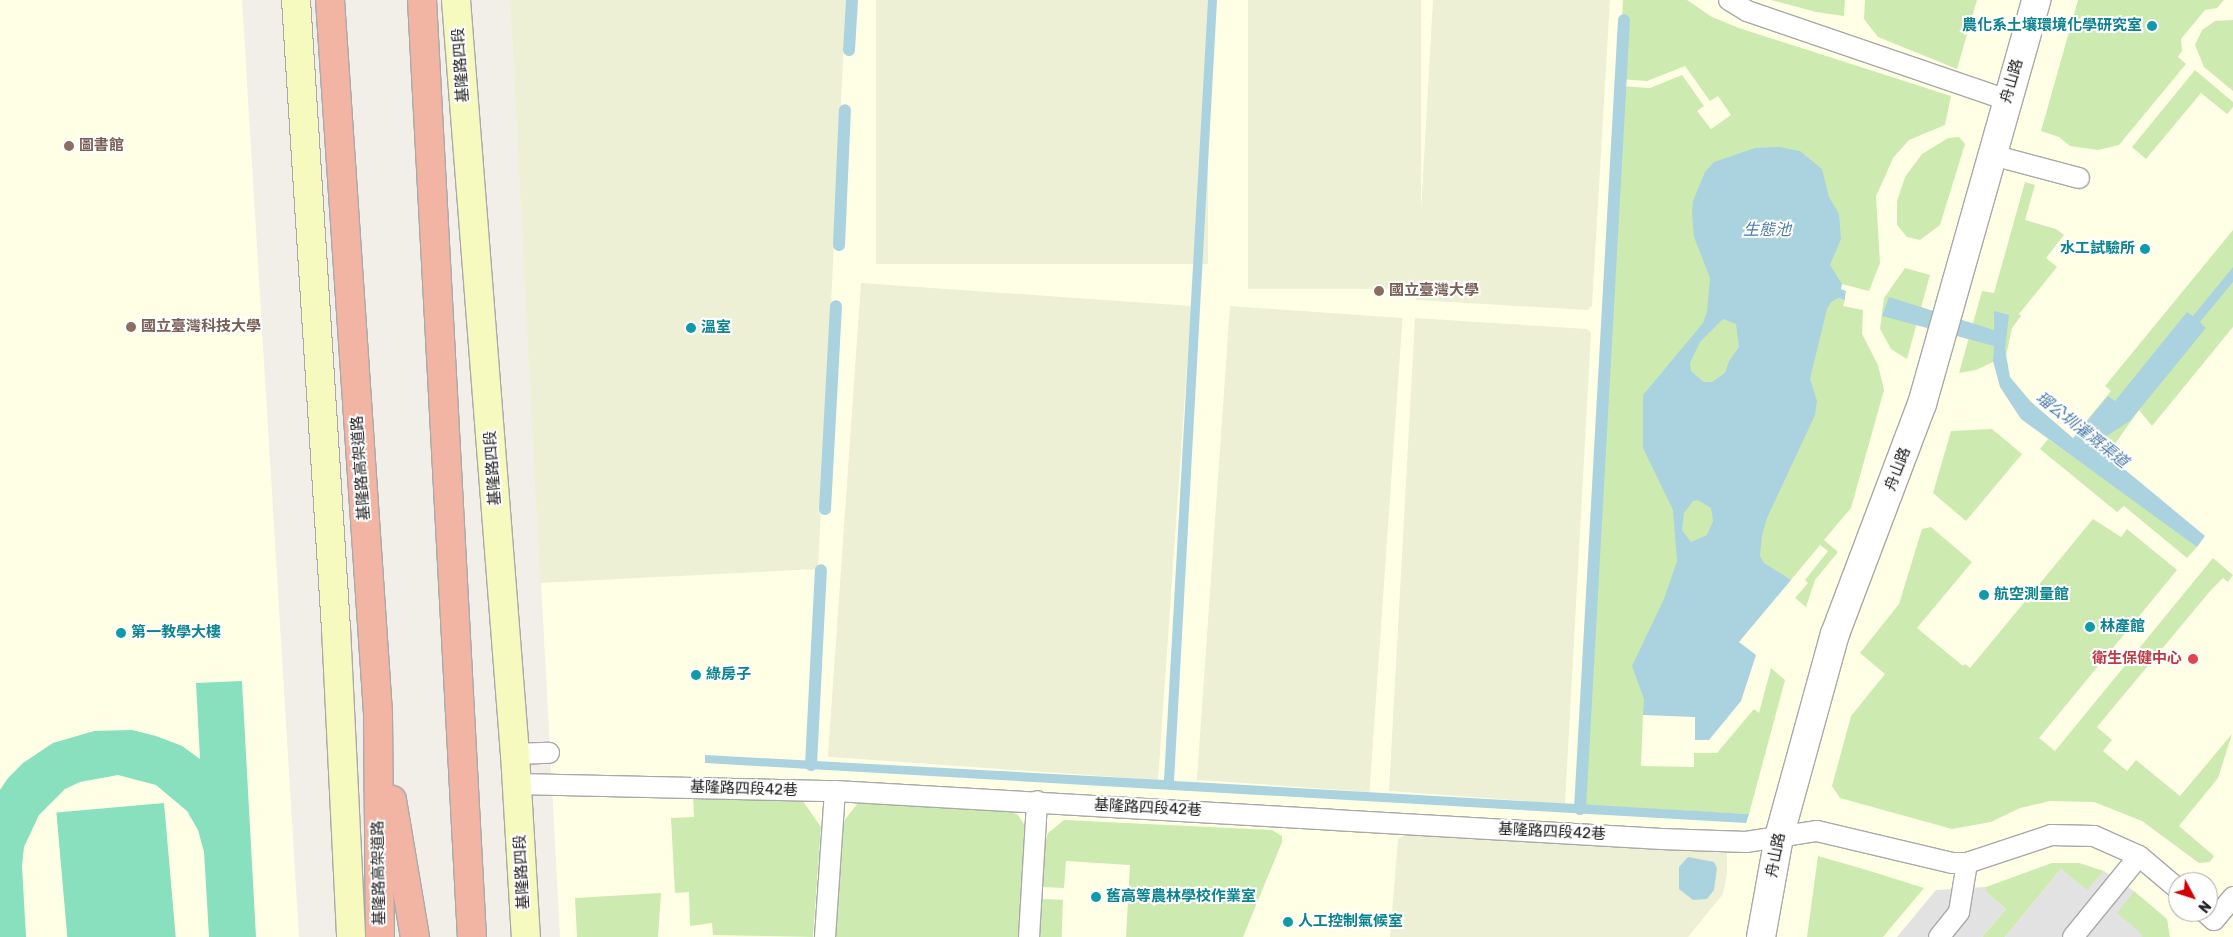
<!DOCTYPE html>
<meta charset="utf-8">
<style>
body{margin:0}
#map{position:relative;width:2233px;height:937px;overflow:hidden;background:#f2efe9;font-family:Rubik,"Noto Sans TC",sans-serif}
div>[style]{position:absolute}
.education>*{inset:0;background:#ffffe5}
.farmland>*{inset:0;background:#eef0d5;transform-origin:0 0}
.grass>*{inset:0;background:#cdebb0;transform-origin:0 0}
.pitch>*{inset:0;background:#88e0be;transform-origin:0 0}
.parking>*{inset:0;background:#e2e2e2}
.water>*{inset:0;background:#aad3df}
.stream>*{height:12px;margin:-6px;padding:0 6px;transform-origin:6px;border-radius:6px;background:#aad3df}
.roads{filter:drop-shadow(1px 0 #a9a9a9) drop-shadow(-1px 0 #a9a9a9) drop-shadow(0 1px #a9a9a9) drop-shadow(0 -1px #a9a9a9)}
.service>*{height:20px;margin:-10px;padding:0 10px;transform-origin:10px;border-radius:10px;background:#fff}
.minor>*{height:28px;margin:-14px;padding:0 14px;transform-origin:14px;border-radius:14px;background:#fff}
.secondary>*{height:28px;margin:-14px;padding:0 14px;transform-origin:14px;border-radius:14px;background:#f7fabf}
.trunk>*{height:28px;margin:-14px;padding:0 14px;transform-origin:14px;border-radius:14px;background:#f2b4a3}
.dots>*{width:14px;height:14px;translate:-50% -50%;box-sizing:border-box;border:2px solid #fff;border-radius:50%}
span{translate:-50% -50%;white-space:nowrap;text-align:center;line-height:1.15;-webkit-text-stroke:4px #fff;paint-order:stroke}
.culture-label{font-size:15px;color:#0d838f;font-weight:700}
.right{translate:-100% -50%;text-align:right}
.left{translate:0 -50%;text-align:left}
.street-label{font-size:15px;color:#222}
.education-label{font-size:15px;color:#785e54;font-weight:700}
.health-label{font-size:15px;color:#be3a42;font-weight:700}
.water-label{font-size:16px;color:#4a7aab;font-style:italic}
.north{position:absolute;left:2168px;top:872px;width:50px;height:50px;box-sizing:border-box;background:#fff;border:1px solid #a7a7a7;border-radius:50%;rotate:130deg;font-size:14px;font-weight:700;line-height:20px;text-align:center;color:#222}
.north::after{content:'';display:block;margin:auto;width:18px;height:22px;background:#d40000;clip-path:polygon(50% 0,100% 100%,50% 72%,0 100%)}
</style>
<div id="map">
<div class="education">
<i style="clip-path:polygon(0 0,242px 0,299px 937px,0 937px)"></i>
<i style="clip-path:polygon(evenodd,510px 0,2233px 0,2233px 937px,560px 937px,510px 0,2178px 882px,2208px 882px,2208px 912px,2178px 912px,2178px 882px)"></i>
</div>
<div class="farmland">
<i style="clip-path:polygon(510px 0,846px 0,818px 569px,540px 583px)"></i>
<i style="left:876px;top:0;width:332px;height:264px"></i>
<i style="left:1248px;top:0;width:173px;height:289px"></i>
<i style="clip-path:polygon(1433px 0,1610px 0,1592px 306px,1588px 310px,1416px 300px)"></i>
<i style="left:861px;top:283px;width:331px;height:475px;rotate:4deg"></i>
<i style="left:1230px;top:306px;width:173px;height:475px;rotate:4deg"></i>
<i style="clip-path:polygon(1415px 318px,1587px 329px,1591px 333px,1565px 804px,1389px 791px)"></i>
<i style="clip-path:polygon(1407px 834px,1727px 853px,1727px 874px,1723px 894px,1688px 937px,1390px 937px,1398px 839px)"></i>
</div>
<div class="grass">
<i style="clip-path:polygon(1623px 0,1687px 0,1712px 17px,1739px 28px,1951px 96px,1945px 125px,1909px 140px,1893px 158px,1883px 181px,1876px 196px,1880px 263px,1869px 291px,1842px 284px,1838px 298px,1845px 300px,1843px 306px,1863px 310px,1862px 334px,1878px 365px,1884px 390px,1851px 508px,1824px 540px,1838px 552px,1815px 580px,1806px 607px,1795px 598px,1808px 583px,1805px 580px,1828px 551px,1820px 545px,1791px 580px,1643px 715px,1641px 766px,1694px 767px,1694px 753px,1717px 753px,1754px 709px,1759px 713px,1771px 668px,1785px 680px,1749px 814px,1578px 805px,1618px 86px,1650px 88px,1682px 75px,1704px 106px,1697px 111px,1711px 129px,1731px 115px,1718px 96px,1710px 101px,1685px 66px,1647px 81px,1619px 79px)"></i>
<i style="clip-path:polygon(1771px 0,1845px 0,1844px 16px,1816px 12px)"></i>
<i style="clip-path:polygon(1865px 0,1977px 0,1957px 69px,1878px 37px,1864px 19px)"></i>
<i style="clip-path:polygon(2078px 0,2224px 0,2217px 8px,2205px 10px,2181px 39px,2182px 51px,2178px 57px,2186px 64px,2119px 145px,2098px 150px,2070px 146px,2059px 137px,2041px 131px)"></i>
<i style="clip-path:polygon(2233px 20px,2233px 91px,2204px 67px,2195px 45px,2202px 30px,2215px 21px)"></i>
<i style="clip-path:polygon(2195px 70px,2233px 102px,2233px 107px,2227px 114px,2201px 93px,2146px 159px,2132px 147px)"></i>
<i style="clip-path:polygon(1959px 137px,1965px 144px,1940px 225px,1920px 240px,1907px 237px,1897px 225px,1897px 201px,1905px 177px,1922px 154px,1948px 138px)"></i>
<i style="clip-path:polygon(2025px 182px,2035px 185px,2025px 220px,2056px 229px,2064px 235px,2046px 258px,2057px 267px,2019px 314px,2021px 316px,2012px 328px,2006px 356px,1976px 370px,1959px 373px,1982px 291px,1994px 293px)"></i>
<i style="clip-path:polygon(2233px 230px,2233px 327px,2152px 426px,2139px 410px,2107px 455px,2094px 444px,2083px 425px,2111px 391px,2105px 386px)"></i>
<i style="clip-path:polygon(1905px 268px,1930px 275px,1907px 359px,1891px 349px,1880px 329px,1884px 298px)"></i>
<i style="clip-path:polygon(1992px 429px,2022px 454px,1966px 521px,1933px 493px,1951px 431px)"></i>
<i style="clip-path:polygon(2048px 439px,2168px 524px,2197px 547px,2187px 558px,2124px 506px,2117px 512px,2040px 449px)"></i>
<i style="clip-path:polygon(2093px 519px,2121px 537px,2127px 529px,2177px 570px,2039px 738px,2055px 751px,2213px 558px,2233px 575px,2228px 582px,2223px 578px,2211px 590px,2097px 727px,2112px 740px,2103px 751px,2127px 771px,2136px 760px,2180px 796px,2232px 734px,2218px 778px,2179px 826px,2214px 856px,2210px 862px,2199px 863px,2142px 821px,2094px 802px,2050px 801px,2020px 808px,1991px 822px,1952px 829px,1840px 798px,1832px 786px,1851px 716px,1885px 674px,1860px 653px,1899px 604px,1922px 529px,1931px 527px,1972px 562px,1917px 628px,1963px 666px,1965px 664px,1970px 668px)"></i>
<i style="clip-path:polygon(693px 795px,802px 800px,821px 827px,813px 937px,713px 935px,712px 923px,690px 926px,689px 892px,675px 893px,671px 818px,694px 817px)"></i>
<i style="clip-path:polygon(858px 803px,1008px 810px,1018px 815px,1026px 827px,1019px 937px,832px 937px,839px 827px)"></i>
<i style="clip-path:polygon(1064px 820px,1272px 830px,1282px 836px,1282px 842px,1243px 937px,1126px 937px,1130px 865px,1066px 861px,1064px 888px,1042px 887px,1044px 844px,1048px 833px)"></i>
<i style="clip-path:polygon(1818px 856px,1870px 871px,1924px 888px,1883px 937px,1807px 937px)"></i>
<i style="clip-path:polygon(2052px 863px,2079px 863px,2104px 871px,2087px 891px,2061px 869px,2005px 937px,1982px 937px,2006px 909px,1986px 892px,1986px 887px)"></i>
<i style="clip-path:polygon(2134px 891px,2167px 919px,2170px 937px,2141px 937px,2142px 935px,2116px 913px)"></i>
<i style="clip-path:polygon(661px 893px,658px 937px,577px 937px,575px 898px)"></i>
<i style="left:1040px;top:899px;width:23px;height:38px;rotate:2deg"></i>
</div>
<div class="pitch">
<i style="clip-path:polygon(242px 681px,256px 937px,209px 937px,204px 852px,198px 830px,187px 811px,156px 785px,118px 775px,80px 782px,65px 789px,39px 815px,24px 847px,22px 866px,26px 937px,0 937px,0 790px,8px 778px,23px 763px,53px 743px,94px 731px,132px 730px,156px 736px,182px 746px,200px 759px,196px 683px)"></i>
<i style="left:164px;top:803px;width:135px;height:108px;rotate:85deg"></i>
</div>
<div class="parking">
<i style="clip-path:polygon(2061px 869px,2087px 890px,2104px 871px,2134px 891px,2117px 913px,2143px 935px,2141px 937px,2005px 937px)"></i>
<i style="clip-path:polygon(1986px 887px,1986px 892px,2006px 909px,1982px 937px,1897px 937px,1936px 890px)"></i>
</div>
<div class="water">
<i style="clip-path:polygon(1208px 0,1217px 0,1174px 781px,1749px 814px,1746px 823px,705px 763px,705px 755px,1164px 780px)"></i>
<i style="clip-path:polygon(evenodd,1779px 147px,1800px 151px,1822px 169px,1829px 197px,1839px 214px,1841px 239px,1830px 265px,1842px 284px,1841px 289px,1846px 291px,1845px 296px,1845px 300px,1838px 298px,1831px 302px,1827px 309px,1810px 379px,1817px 401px,1815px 415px,1767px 518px,1762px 536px,1760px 556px,1764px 563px,1791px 580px,1739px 642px,1756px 655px,1741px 701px,1709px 740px,1695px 740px,1695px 717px,1643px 715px,1644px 699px,1632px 666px,1664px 599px,1677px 561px,1673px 510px,1643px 448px,1643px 395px,1703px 323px,1707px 312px,1710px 278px,1694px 237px,1692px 214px,1693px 201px,1705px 172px,1714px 162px,1755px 148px,1779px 147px,1723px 319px,1736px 324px,1739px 347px,1729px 361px,1725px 373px,1712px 382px,1704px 382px,1691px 371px,1690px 363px,1700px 342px,1723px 319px,1779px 147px,1698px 500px,1711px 508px,1713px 521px,1707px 535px,1691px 542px,1682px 530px,1684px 513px,1693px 501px,1698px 500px)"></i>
<i style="clip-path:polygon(2233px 267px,2233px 282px,2200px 322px,2206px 328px,2130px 421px,2094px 444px,2205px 536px,2197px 547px,2021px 419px,2000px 387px,1993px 361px,1994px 346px,1882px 316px,1889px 297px,1994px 330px,1994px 311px,2009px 315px,2005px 349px,2010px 377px,2031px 402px,2073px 438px,2108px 396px,2115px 401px,2187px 312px,2193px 316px)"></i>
<i style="clip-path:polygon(1688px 857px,1714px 862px,1717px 868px,1714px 890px,1707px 899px,1693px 900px,1679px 889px,1679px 867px)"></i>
</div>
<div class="stream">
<i style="left:849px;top:50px;width:50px;rotate:-86.6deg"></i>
<i style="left:839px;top:245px;width:135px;rotate:-87.5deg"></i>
<i style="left:825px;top:509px;width:203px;rotate:-86.9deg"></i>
<i style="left:811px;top:765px;width:195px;rotate:-87.1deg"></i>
<i style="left:1580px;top:809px;width:790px;rotate:-86.81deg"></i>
</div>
<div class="roads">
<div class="service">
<i style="left:1729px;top:0;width:21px;rotate:31deg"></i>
<i style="left:1747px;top:11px;width:275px;rotate:18.9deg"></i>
<i style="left:1992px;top:155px;width:90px;rotate:14.8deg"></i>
<i style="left:515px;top:754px;width:34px;rotate:-2deg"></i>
<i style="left:517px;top:784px;width:318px;rotate:1.3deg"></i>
<i style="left:835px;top:791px;width:828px;rotate:3.32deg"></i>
<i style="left:1662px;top:839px;width:84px;rotate:2deg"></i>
<i style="left:1746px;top:842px;width:72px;rotate:-8.8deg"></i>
<i style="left:1817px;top:831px;width:139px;rotate:13.3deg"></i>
<i style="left:1952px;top:863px;width:15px"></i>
<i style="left:1967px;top:863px;width:89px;rotate:-18.4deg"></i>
<i style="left:2051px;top:835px;width:43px;rotate:1.3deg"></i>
<i style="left:2094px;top:836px;width:49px;rotate:24deg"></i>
<i style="left:2139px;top:856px;width:51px;rotate:40.2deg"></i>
<i style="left:2205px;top:912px;width:12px;rotate:42deg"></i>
<i style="left:2214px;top:920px;width:30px;rotate:-50deg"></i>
<i style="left:825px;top:937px;width:146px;rotate:-86.1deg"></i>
<i style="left:1029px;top:937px;width:136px;rotate:-86.6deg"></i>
<i style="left:1939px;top:937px;width:32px;rotate:-51deg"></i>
<i style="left:1959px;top:912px;width:50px;rotate:-80.7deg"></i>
<i style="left:2073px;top:937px;width:104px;rotate:-50.8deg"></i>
</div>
<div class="minor">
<i style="left:1761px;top:937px;width:102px;rotate:-79.8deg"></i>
<i style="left:1779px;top:837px;width:211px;rotate:-74.6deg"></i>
<i style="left:1835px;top:634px;width:246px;rotate:-69.3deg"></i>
<i style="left:1922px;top:404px;width:420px;rotate:-74.2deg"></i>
</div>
<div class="secondary">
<i style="left:296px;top:0;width:629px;rotate:86.36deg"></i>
<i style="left:336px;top:628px;width:309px;rotate:87.2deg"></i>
<i style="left:456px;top:0;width:756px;rotate:85.53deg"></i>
<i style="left:515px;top:754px;width:183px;rotate:86.6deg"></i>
</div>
<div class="trunk">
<i style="left:330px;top:0;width:716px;rotate:86.15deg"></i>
<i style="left:378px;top:714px;width:223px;rotate:89.5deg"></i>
<i style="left:422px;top:0;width:938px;rotate:86.95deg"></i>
<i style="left:392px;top:800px;width:139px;rotate:80.5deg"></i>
</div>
</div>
<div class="dots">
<i style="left:2152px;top:26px;background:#0f9aa8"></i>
<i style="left:69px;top:146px;background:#8d6e63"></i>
<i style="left:2145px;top:249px;background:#0f9aa8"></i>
<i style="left:1379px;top:291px;background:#8d6e63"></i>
<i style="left:131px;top:327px;background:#8d6e63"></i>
<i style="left:691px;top:328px;background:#0f9aa8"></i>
<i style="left:1984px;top:595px;background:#0f9aa8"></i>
<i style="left:2090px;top:627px;background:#0f9aa8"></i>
<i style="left:121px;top:633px;background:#0f9aa8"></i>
<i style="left:2193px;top:659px;background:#e0444e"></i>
<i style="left:696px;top:675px;background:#0f9aa8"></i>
<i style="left:1096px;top:897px;background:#0f9aa8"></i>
<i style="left:1288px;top:922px;background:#0f9aa8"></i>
</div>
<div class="culture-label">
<span class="right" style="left:2142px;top:26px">農化系土壤環境化學研究室</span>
<span class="right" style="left:2135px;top:249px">水工試驗所</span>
<span class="left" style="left:701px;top:328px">溫室</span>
<span class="left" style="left:1994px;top:595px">航空測量館</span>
<span class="left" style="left:2100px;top:627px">林產館</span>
<span class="left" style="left:131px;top:633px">第一教學大樓</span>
<span class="left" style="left:706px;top:675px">綠房子</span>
<span class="left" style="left:1106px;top:897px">舊高等農林學校作業室</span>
<span class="left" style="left:1298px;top:922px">人工控制氣候室</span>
</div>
<div class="street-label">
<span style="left:461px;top:65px;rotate:-94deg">基隆路四段</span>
<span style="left:2012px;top:81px;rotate:-74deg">舟山路</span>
<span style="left:361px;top:468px;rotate:-94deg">基隆路高架道路</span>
<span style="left:493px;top:468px;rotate:-94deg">基隆路四段</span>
<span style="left:1898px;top:469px;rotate:-69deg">舟山路</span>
<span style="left:744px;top:789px;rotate:2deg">基隆路四段42巷</span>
<span style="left:1148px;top:808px;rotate:3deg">基隆路四段42巷</span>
<span style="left:1552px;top:832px;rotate:3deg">基隆路四段42巷</span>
<span style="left:1776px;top:855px;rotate:-79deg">舟山路</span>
<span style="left:522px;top:872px;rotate:-93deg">基隆路四段</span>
<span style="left:379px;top:873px;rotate:-91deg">基隆路高架道路</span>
</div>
<div class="education-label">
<span class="left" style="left:79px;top:146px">圖書館</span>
<span class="left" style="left:1389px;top:291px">國立臺灣大學</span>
<span class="left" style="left:141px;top:327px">國立臺灣科技大學</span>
</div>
<div class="health-label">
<span class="right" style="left:2182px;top:659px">衛生保健中心</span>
</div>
<div class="water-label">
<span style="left:1767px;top:230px">生態池</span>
<span style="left:2082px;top:430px;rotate:38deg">瑠公圳灌溉渠道</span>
</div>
<div class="north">N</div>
</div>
